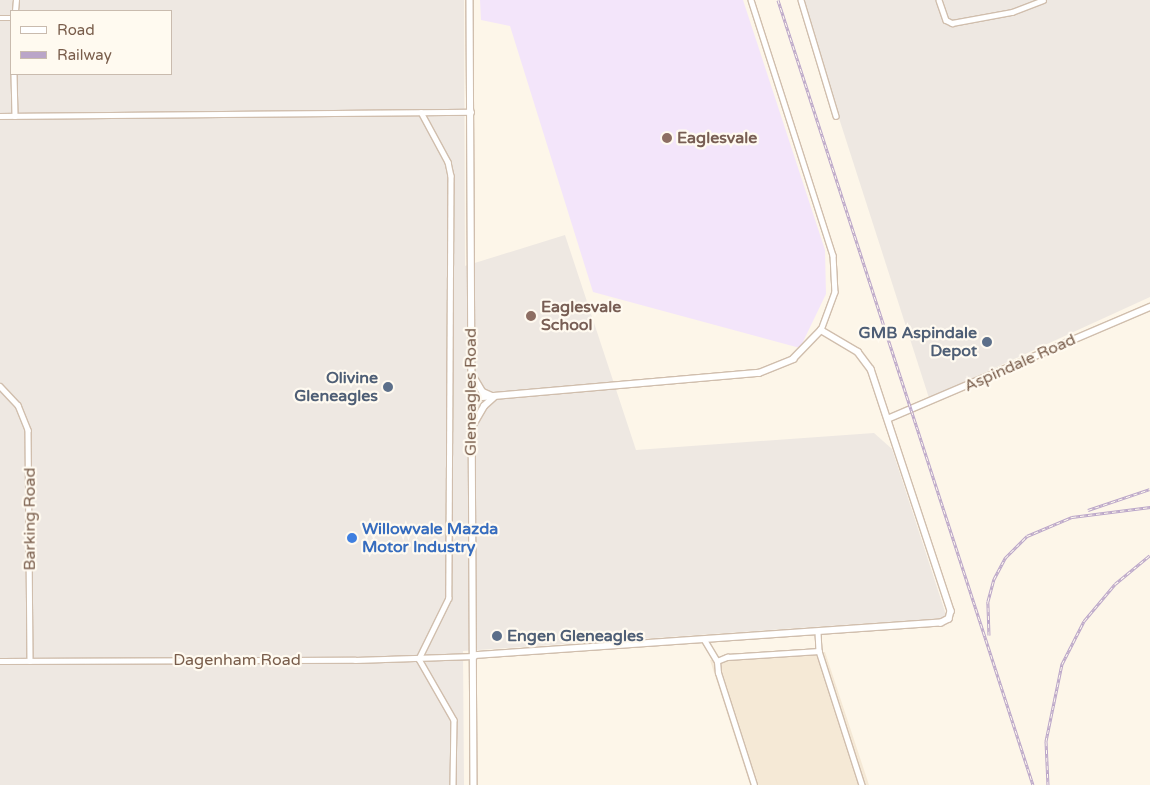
<!DOCTYPE html>
<style>
body{margin:0}
#map{position:relative;width:1150px;height:785px;overflow:hidden;background:#fdf6e9;font-family:"Varela Round",sans-serif}
div>[style]{position:absolute}
.residential>*{inset:0;background:#f5e9d6}
.industrial>*{inset:0;background:#eee8e2}
.education>*{inset:0;background:#f3e5fa}
.roads{filter:drop-shadow(1px 0 #d0bead) drop-shadow(-1px 0 #d0bead) drop-shadow(0 1px #d0bead) drop-shadow(0 -1px #d0bead)}
.street>*{height:4.5px;margin:-2.25px;padding:0 2.25px;transform-origin:2.25px;border-radius:2.25px;background:#fff}
.secondary>*{height:5.5px;margin:-2.75px;padding:0 2.75px;transform-origin:2.75px;border-radius:2.75px;background:#fff}
.rail>*{height:3px;margin-top:-1.5px;transform-origin:0;background:repeating-linear-gradient(90deg,#fffaf0 0 4px,#baa5c8 0 8px);box-sizing:border-box;border-block:1px solid #baa5c8}
.dots>*{width:14px;height:14px;translate:-50% -50%;box-sizing:border-box;border:2px solid #fffaf0;border-radius:50%}
span{translate:-50% -50%;white-space:nowrap;text-align:center;line-height:1.15;-webkit-text-stroke:4.5px #fffaf0;paint-order:stroke}
.education-label{font-size:16px;color:#785e54;font-weight:700}
.left{translate:0 -50%;text-align:left}
.service-label{font-size:16px;color:#4e5e75;font-weight:700}
.right{translate:-100% -50%;text-align:right}
.street-label{font-size:16px;color:#795d4b}
.shop-label{font-size:16px;color:#366cbe;font-weight:700}
.legend{position:absolute;left:10px;top:10px;width:162px;height:65px;box-sizing:border-box;background:#fffaf0;border:1px solid #c9bbae;margin:0;padding:6px 9px;list-style:none;font-size:15px;color:#795d4b}
.legend li{display:flex;align-items:center;gap:10px;height:25px}
.legend b{width:25px;border:1px solid #c9bbae}
</style>
<div id="map">
<div class="residential">
<i style="clip-path:polygon(825px 652px,869px 785px,750px 785px,710px 660px)"></i>
</div>
<div class="industrial">
<i style="clip-path:polygon(evenodd,0 0,464px 0,465px 266px,565px 235px,636px 450px,874px 433px,892px 449px,947px 618px,463px 651px,464px 785px,0 785px,0 0,11px 11px,171px 11px,171px 74px,11px 74px,11px 11px)"></i>
<i style="clip-path:polygon(801px 0,1150px 0,1150px 297px,929px 398px)"></i>
</div>
<div class="education">
<i style="clip-path:polygon(480px 0,743px 0,825px 250px,826px 294px,800px 348px,593px 292px,510px 26px,481px 20px)"></i>
</div>
<div class="roads">
<div class="street">
<i style="left:751px;top:0;width:268px;rotate:72.2deg"></i>
<i style="left:833px;top:255px;width:37px;rotate:87deg"></i>
<i style="left:835px;top:292px;width:40px;rotate:110.2deg"></i>
<i style="left:801px;top:0;width:121px;rotate:73.2deg"></i>
<i style="left:939px;top:0;width:21px;rotate:71deg"></i>
<i style="left:946px;top:20px;width:7px;rotate:27deg"></i>
<i style="left:952px;top:23px;width:61px;rotate:-10.4deg"></i>
<i style="left:1012px;top:12px;width:33px;rotate:-21deg"></i>
<i style="left:15px;top:11px;width:11px;rotate:-85deg"></i>
<i style="left:0;top:18px;width:11px"></i>
<i style="left:14px;top:74px;width:42px;rotate:88.6deg"></i>
<i style="left:421px;top:112px;width:57px;rotate:61.6deg"></i>
<i style="left:448px;top:162px;width:14px;rotate:78deg"></i>
<i style="left:451px;top:176px;width:422px;rotate:90.3deg"></i>
<i style="left:449px;top:598px;width:68px;rotate:116.2deg"></i>
<i style="left:419px;top:659px;width:70px;rotate:60.2deg"></i>
<i style="left:454px;top:720px;width:65px;rotate:90.9deg"></i>
<i style="left:0;top:116px;width:471px;rotate:-0.5deg"></i>
<i style="left:0;top:386px;width:26px;rotate:47deg"></i>
<i style="left:18px;top:405px;width:27px;rotate:68deg"></i>
<i style="left:28px;top:430px;width:231px;rotate:89.5deg"></i>
<i style="left:818px;top:632px;width:19px;rotate:87deg"></i>
<i style="left:819px;top:651px;width:141px;rotate:72.2deg"></i>
<i style="left:704px;top:639px;width:26px;rotate:59deg"></i>
<i style="left:0;top:661px;width:355px;rotate:-0.2deg"></i>
<i style="left:355px;top:660px;width:119px;rotate:-1.9deg"></i>
<i style="left:754px;top:785px;width:118px;rotate:-107.8deg"></i>
<i style="left:718px;top:673px;width:12px;rotate:-95deg"></i>
<i style="left:717px;top:661px;width:11px;rotate:-22deg"></i>
<i style="left:727px;top:657px;width:92px;rotate:-3.7deg"></i>
</div>
<div class="secondary">
<i style="left:470px;top:0;width:785px;rotate:89.71deg"></i>
<i style="left:472px;top:374px;width:21px;rotate:59deg"></i>
<i style="left:483px;top:392px;width:10px;rotate:24deg"></i>
<i style="left:471px;top:398px;width:289px;rotate:-5deg"></i>
<i style="left:759px;top:373px;width:37px;rotate:-22deg"></i>
<i style="left:793px;top:359px;width:40px;rotate:-46deg"></i>
<i style="left:821px;top:330px;width:43px;rotate:30.7deg"></i>
<i style="left:858px;top:352px;width:21px;rotate:53deg"></i>
<i style="left:871px;top:369px;width:255px;rotate:71.7deg"></i>
<i style="left:951px;top:611px;width:8px;rotate:104deg"></i>
<i style="left:949px;top:619px;width:9px;rotate:153deg"></i>
<i style="left:941px;top:623px;width:468px;rotate:176deg"></i>
<i style="left:890px;top:418px;width:283px;rotate:-23.1deg"></i>
<i style="left:472px;top:427px;width:24px;rotate:-60deg"></i>
<i style="left:484px;top:406px;width:13px;rotate:-42deg"></i>
</div>
</div>
<div class="rail">
<i style="left:778px;top:0;width:825px;rotate:72deg"></i>
<i style="left:1088px;top:510px;width:65px;rotate:-18.7deg"></i>
<i style="left:989px;top:635px;width:34px;rotate:-92deg"></i>
<i style="left:988px;top:601px;width:23px;rotate:-75deg"></i>
<i style="left:994px;top:579px;width:24px;rotate:-62deg"></i>
<i style="left:1005px;top:558px;width:31px;rotate:-45deg"></i>
<i style="left:1027px;top:536px;width:49px;rotate:-22.9deg"></i>
<i style="left:1072px;top:517px;width:79px;rotate:-7.3deg"></i>
<i style="left:1048px;top:785px;width:44px;rotate:-92.6deg"></i>
<i style="left:1046px;top:741px;width:79px;rotate:-78.3deg"></i>
<i style="left:1062px;top:664px;width:48px;rotate:-62.9deg"></i>
<i style="left:1084px;top:621px;width:48px;rotate:-50deg"></i>
<i style="left:1115px;top:584px;width:45px;rotate:-39.6deg"></i>
</div>
<div class="dots">
<i style="left:667px;top:138px;background:#8d6e63"></i>
<i style="left:531px;top:316px;background:#8d6e63"></i>
<i style="left:987px;top:342px;background:#5c6f8a"></i>
<i style="left:388px;top:387px;background:#5c6f8a"></i>
<i style="left:352px;top:538px;background:#3f7fe0"></i>
<i style="left:497px;top:636px;background:#5c6f8a"></i>
</div>
<div class="education-label">
<span class="left" style="left:677px;top:138px">Eaglesvale</span>
<span class="left" style="left:541px;top:316px">Eaglesvale<br>School</span>
</div>
<div class="service-label">
<span class="right" style="left:977px;top:342px">GMB Aspindale<br>Depot</span>
<span class="right" style="left:378px;top:387px">Olivine<br>Gleneagles</span>
<span class="left" style="left:507px;top:636px">Engen Gleneagles</span>
</div>
<div class="street-label">
<span style="left:1020px;top:363px;rotate:-24deg">Aspindale Road</span>
<span style="left:471px;top:392px;rotate:-90deg">Gleneagles Road</span>
<span style="left:30px;top:519px;rotate:-90deg">Barking Road</span>
<span style="left:237px;top:660px">Dagenham Road</span>
</div>
<div class="shop-label">
<span class="left" style="left:362px;top:538px">Willowvale Mazda<br>Motor Industry</span>
</div>
<ul class="legend">
<li><b style="height:6px;background:#fff"></b>Road</li>
<li><b style="height:6px;background:#baa5c8"></b>Railway</li>
</ul>
</div>
